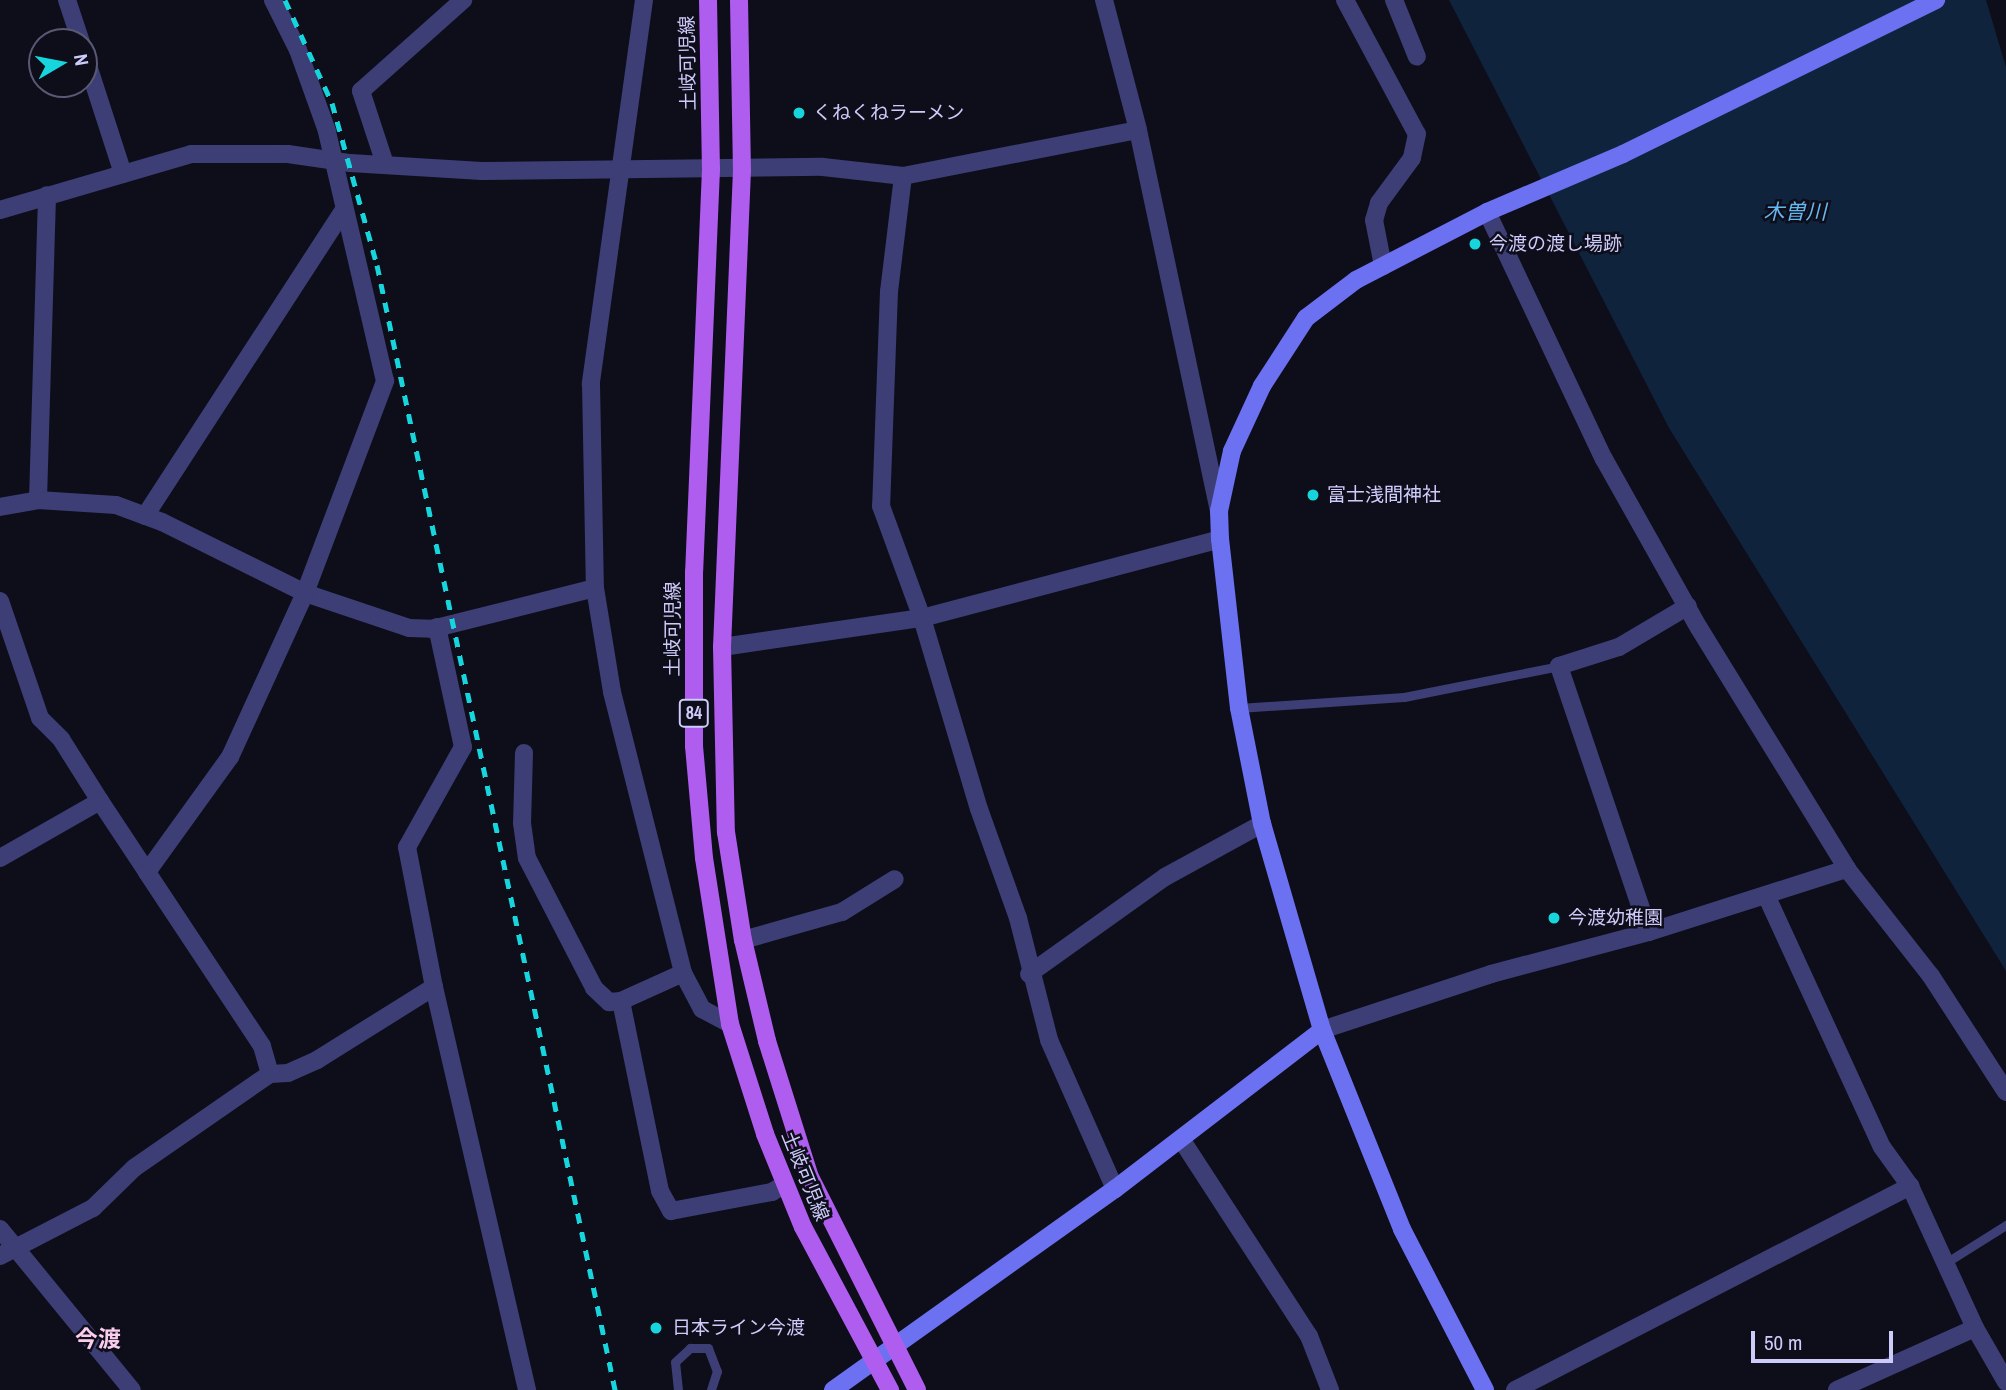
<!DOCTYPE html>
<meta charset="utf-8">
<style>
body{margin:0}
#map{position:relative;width:2006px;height:1390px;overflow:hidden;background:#0e0d1a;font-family:"Archivo Narrow","Noto Sans JP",sans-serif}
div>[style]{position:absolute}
.water>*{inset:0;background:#0f233c}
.lane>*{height:9px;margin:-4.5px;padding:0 4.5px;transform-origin:4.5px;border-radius:4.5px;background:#3c3e75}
.street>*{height:18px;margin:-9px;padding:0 9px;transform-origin:9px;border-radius:9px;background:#3c3e75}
.secondary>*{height:18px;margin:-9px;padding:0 9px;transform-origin:9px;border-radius:9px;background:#6b71f1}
.primary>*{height:18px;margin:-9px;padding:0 9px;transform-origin:9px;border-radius:9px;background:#ae5def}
.rail>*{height:5px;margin-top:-2.5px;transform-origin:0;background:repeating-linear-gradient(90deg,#16d5dc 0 10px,transparent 0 19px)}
.dots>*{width:19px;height:19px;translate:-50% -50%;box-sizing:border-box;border:4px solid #0e0d1a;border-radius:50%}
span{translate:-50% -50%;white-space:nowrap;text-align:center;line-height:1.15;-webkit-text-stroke:5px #0e0d1a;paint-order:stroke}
.shield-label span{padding:2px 5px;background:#0e0d1a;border:2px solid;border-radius:5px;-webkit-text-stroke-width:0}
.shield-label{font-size:18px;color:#cdcbfa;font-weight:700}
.street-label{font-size:19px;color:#cdcbfa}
.poi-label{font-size:19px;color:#cdcbfa}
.left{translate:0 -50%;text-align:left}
.water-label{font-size:21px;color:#63b8f0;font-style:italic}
.quarter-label{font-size:23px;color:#facded;font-weight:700}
.north{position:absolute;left:28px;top:28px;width:70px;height:70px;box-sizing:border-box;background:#0e0d1a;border:2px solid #5a5974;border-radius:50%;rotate:80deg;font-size:19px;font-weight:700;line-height:28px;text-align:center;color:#cdcbfa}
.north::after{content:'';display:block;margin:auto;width:24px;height:32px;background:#16d5dc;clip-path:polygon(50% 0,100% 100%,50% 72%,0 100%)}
.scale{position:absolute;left:1751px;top:1331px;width:142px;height:32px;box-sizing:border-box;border:4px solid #cdcbfa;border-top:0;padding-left:9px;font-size:21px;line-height:24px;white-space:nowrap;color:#cdcbfa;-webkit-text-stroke:5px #0e0d1a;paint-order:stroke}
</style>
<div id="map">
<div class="water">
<i style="clip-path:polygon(1449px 0,1986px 0,2006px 67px,2006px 971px,1669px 428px)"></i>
</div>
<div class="lane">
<i style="left:1239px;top:708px;width:165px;rotate:-3.8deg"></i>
<i style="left:1404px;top:697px;width:158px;rotate:-11.3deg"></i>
<i style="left:1947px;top:1262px;width:70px;rotate:-32.1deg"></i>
<i style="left:678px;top:1390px;width:28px;rotate:-96deg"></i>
<i style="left:675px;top:1362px;width:21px;rotate:-43deg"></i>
<i style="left:690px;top:1348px;width:18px"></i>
<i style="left:708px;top:1348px;width:25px;rotate:69deg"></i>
<i style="left:717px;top:1371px;width:20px;rotate:108deg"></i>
</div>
<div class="street">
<i style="left:67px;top:0;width:44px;rotate:71.6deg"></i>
<i style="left:644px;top:0;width:388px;rotate:97.9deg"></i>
<i style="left:591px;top:384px;width:204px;rotate:88.9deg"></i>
<i style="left:595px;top:588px;width:105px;rotate:80.7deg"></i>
<i style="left:612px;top:692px;width:290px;rotate:75.8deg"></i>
<i style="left:683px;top:973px;width:41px;rotate:62.2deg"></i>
<i style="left:702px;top:1009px;width:32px;rotate:28deg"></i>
<i style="left:1104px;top:0;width:134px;rotate:75.3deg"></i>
<i style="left:1138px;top:130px;width:390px;rotate:78deg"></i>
<i style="left:1345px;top:0;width:152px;rotate:61.8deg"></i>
<i style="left:1417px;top:134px;width:25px;rotate:102deg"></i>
<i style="left:1412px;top:158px;width:56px;rotate:126.3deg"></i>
<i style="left:1379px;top:203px;width:18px;rotate:106deg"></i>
<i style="left:1374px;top:220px;width:47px;rotate:78.9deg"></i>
<i style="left:1394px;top:0;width:61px;rotate:68deg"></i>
<i style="left:84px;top:53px;width:127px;rotate:72.1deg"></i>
<i style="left:385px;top:164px;width:77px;rotate:-108.2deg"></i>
<i style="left:361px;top:91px;width:137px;rotate:-41.7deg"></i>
<i style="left:903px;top:176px;width:116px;rotate:96.9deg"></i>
<i style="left:889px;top:291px;width:215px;rotate:92.1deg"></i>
<i style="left:881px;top:506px;width:119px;rotate:69.9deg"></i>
<i style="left:922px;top:618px;width:199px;rotate:73.4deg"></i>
<i style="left:979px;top:809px;width:116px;rotate:70.3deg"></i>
<i style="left:1018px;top:918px;width:126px;rotate:75.7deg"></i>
<i style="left:1049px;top:1040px;width:163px;rotate:66.1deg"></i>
<i style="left:0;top:210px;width:199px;rotate:-16.3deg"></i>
<i style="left:191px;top:154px;width:97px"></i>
<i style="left:288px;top:154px;width:63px;rotate:8.3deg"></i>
<i style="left:350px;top:163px;width:132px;rotate:3.5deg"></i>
<i style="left:482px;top:171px;width:341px;rotate:-0.7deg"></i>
<i style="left:823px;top:167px;width:81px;rotate:6.4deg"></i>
<i style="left:903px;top:176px;width:239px;rotate:-11.1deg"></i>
<i style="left:1487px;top:212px;width:273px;rotate:64.7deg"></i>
<i style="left:1604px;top:459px;width:194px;rotate:60.7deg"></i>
<i style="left:1699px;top:628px;width:283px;rotate:58.4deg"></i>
<i style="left:1847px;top:869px;width:136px;rotate:51.9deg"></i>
<i style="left:1931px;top:976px;width:138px;rotate:57.1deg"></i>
<i style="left:38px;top:500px;width:305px;rotate:-88.3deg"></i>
<i style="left:0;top:507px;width:39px;rotate:-10deg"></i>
<i style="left:38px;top:500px;width:78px;rotate:3.7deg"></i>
<i style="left:116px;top:505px;width:49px;rotate:20.3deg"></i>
<i style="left:162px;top:522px;width:160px;rotate:26.4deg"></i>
<i style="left:305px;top:593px;width:110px;rotate:18.6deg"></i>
<i style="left:409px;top:628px;width:23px;rotate:2deg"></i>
<i style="left:432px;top:629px;width:168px;rotate:-14.1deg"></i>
<i style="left:145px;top:516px;width:365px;rotate:-57deg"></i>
<i style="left:0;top:601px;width:124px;rotate:71.1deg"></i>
<i style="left:40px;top:718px;width:30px;rotate:45deg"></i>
<i style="left:61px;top:739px;width:73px;rotate:57.8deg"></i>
<i style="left:100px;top:801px;width:115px;rotate:150.3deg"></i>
<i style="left:437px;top:627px;width:123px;rotate:77.8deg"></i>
<i style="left:463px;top:747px;width:115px;rotate:119.2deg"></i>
<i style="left:407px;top:847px;width:143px;rotate:79.1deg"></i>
<i style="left:434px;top:987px;width:414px;rotate:77deg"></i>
<i style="left:722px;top:647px;width:202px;rotate:-8.3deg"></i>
<i style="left:922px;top:618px;width:308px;rotate:-14.8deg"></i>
<i style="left:524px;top:753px;width:70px;rotate:91.6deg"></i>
<i style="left:522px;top:823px;width:35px;rotate:82deg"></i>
<i style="left:527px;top:858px;width:146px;rotate:62.7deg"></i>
<i style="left:594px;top:988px;width:21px;rotate:43deg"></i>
<i style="left:609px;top:1002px;width:12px;rotate:-5deg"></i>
<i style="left:621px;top:1001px;width:68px;rotate:-24.3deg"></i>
<i style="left:100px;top:801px;width:85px;rotate:56.5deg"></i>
<i style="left:1766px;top:895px;width:277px;rotate:65.3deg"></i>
<i style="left:1882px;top:1147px;width:48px;rotate:54.3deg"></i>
<i style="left:1910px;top:1186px;width:156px;rotate:65.4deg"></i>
<i style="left:1975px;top:1328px;width:62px;rotate:60.1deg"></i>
<i style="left:1649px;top:932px;width:281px;rotate:-108.7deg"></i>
<i style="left:1559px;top:666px;width:63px;rotate:-17.6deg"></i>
<i style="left:1619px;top:647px;width:80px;rotate:-30.7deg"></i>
<i style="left:743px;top:940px;width:103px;rotate:-15.8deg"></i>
<i style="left:842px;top:912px;width:62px;rotate:-31.9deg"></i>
<i style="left:1029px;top:974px;width:167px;rotate:-35.5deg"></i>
<i style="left:1165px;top:877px;width:111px;rotate:-28.7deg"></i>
<i style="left:621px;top:1001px;width:194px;rotate:78.4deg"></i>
<i style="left:660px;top:1191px;width:23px;rotate:61deg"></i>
<i style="left:671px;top:1211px;width:103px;rotate:-10.7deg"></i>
<i style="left:772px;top:1192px;width:15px;rotate:-32deg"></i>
<i style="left:1322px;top:1030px;width:178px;rotate:-18.3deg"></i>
<i style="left:1491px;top:974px;width:163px;rotate:-14.9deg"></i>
<i style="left:1649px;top:932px;width:208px;rotate:-17.7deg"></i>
<i style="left:270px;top:1074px;width:29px;rotate:-106deg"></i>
<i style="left:262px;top:1046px;width:209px;rotate:-123.5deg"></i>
<i style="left:147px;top:872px;width:142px;rotate:-54.2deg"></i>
<i style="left:230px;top:757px;width:180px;rotate:-65.4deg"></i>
<i style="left:305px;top:593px;width:227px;rotate:-69.3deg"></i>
<i style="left:385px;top:381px;width:257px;rotate:-103.1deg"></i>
<i style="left:327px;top:131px;width:86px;rotate:-109.7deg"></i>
<i style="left:298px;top:50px;width:56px;rotate:-116.6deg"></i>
<i style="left:1181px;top:1139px;width:235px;rotate:57deg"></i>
<i style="left:1309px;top:1336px;width:58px;rotate:68.7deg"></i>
<i style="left:0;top:1229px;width:208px;rotate:50.7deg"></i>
<i style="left:0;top:1256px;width:105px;rotate:-27.3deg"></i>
<i style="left:93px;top:1208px;width:57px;rotate:-44.3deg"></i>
<i style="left:134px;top:1168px;width:165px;rotate:-34.7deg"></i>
<i style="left:270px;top:1074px;width:18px;rotate:-3deg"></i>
<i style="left:288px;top:1073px;width:32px;rotate:-24deg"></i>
<i style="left:317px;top:1060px;width:138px;rotate:-32deg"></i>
<i style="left:1515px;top:1390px;width:445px;rotate:-27.3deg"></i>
<i style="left:1837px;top:1390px;width:151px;rotate:-24.2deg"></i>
</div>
<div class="secondary">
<i style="left:833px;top:1390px;width:346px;rotate:-35.5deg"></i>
<i style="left:1115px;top:1189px;width:261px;rotate:-37.5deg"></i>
<i style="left:1485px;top:1390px;width:181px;rotate:-117.3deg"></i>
<i style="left:1402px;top:1229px;width:214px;rotate:-111.9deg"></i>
<i style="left:1322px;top:1030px;width:215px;rotate:-106.2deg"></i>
<i style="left:1262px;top:824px;width:118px;rotate:-101.2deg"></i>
<i style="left:1239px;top:708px;width:170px;rotate:-96.4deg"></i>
<i style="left:1220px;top:539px;width:28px;rotate:-92deg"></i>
<i style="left:1219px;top:511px;width:61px;rotate:-77.8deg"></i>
<i style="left:1232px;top:451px;width:72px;rotate:-65.2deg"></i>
<i style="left:1262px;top:386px;width:81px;rotate:-57.1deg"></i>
<i style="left:1306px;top:318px;width:63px;rotate:-37.2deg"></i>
<i style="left:1356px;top:280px;width:148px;rotate:-27.4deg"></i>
<i style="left:1487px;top:212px;width:148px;rotate:-23.1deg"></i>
<i style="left:1623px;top:154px;width:349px;rotate:-26.2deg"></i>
</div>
<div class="primary">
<i style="left:708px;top:0;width:169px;rotate:89deg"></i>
<i style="left:711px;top:169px;width:403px;rotate:92.4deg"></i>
<i style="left:694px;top:572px;width:174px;rotate:90deg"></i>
<i style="left:694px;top:746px;width:112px;rotate:84.9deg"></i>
<i style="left:704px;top:858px;width:168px;rotate:81.1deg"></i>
<i style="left:730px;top:1024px;width:115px;rotate:72.3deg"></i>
<i style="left:765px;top:1134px;width:100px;rotate:67.8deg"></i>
<i style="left:803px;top:1227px;width:185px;rotate:61.9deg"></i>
<i style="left:739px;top:0;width:170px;rotate:89deg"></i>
<i style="left:742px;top:170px;width:477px;rotate:92.4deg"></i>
<i style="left:722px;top:647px;width:185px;rotate:88.8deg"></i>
<i style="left:726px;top:832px;width:109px;rotate:81.1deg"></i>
<i style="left:743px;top:940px;width:104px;rotate:76.6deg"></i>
<i style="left:767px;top:1041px;width:143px;rotate:72.5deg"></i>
<i style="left:810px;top:1177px;width:238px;rotate:63.3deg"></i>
</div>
<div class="rail">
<i style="left:285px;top:0;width:113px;rotate:65.5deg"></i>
<i style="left:332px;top:103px;width:168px;rotate:74.5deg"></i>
<i style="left:377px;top:265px;width:1150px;rotate:78.05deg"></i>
</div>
<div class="dots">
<i style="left:799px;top:113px;background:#16d5dc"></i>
<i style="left:1475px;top:244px;background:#16d5dc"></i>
<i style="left:1313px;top:495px;background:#16d5dc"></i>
<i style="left:1554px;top:918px;background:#16d5dc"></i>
<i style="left:656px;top:1328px;background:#16d5dc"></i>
</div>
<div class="shield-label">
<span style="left:694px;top:713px">84</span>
</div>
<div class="street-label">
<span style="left:688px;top:63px;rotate:-91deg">土岐可児線</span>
<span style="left:673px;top:629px;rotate:-90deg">土岐可児線</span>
<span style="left:805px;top:1176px;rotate:68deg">土岐可児線</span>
</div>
<div class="poi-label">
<span class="left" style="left:813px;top:113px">くねくねラーメン</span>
<span class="left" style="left:1489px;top:244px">今渡の渡し場跡</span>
<span class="left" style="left:1327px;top:495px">富士浅間神社</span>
<span class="left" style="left:1568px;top:918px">今渡幼稚園</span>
<span class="left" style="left:672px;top:1328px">日本ライン今渡</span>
</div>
<div class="water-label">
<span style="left:1795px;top:212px">木曽川</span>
</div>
<div class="quarter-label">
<span style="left:98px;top:1339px">今渡</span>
</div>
<div class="north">N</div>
<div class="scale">50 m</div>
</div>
